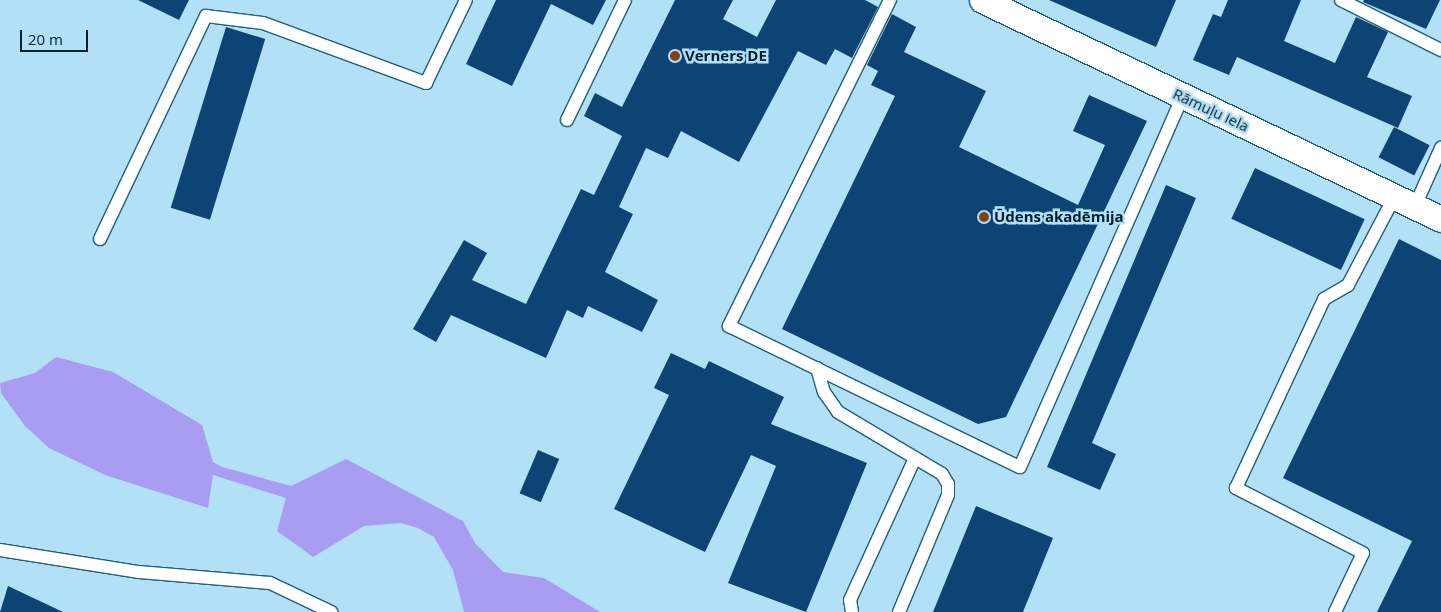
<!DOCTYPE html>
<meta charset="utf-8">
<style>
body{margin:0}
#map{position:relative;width:1441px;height:612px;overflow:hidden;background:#b2e0f7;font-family:"Open Sans",sans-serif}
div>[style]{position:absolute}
.water>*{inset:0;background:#a99df1}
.building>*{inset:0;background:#0e4473;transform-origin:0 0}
.roads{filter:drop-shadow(1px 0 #205f7a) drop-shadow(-1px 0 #205f7a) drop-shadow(0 1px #205f7a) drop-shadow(0 -1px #205f7a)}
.lane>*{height:12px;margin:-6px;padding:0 6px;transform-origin:6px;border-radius:6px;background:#fff}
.street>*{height:25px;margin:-12.5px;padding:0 12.5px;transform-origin:12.5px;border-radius:12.5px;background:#fff}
.dots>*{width:14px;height:14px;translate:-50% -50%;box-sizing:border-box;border:2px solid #b2e0f7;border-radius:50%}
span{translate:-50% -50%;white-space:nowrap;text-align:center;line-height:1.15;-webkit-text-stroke:5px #b2e0f7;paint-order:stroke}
.poi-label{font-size:15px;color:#001e2c;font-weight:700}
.left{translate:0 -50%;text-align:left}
.street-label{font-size:15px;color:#001e2c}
.scale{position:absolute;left:20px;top:30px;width:68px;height:22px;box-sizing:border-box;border:2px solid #001e2c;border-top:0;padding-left:6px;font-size:15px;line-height:18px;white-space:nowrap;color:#001e2c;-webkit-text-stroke:4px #b2e0f7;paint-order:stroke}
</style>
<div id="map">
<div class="water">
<i style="clip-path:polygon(56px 357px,113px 372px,202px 425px,213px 462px,222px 467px,291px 486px,346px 459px,463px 521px,475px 543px,503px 572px,544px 578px,600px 612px,464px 612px,453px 570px,434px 537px,418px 528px,401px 523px,364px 526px,313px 557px,277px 531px,286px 498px,213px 475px,208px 508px,105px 475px,49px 448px,25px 426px,1px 393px,0 383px,35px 373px)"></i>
</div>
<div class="building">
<i style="clip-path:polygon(138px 0,189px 0,179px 20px)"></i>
<i style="clip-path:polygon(496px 0,606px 0,593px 25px,551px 4px,512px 86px,466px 64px)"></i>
<i style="clip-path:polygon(675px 0,733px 0,723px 19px,757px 37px,776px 0,865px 0,878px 7px,852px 58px,835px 49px,826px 65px,798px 51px,739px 162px,681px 131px,668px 158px,646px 148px,619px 207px,633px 214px,605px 272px,658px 300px,642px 332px,588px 306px,583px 318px,567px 310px,546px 358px,451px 315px,436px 342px,413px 329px,464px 240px,487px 253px,472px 280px,526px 304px,581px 189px,594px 195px,622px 136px,584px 116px,595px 93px,622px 107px)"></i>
<i style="clip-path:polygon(1049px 0,1176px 0,1156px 47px)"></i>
<i style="clip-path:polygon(1228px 0,1301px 0,1284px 41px,1335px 63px,1356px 17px,1388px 32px,1367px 77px,1412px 96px,1398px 128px,1237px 57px,1229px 75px,1193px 60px,1213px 14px,1221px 17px)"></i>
<i style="clip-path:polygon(1440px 0,1426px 29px,1363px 2px,1364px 0)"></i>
<i style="clip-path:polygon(892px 14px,916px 27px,904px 52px,986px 91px,959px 147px,1078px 205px,1105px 145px,1073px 131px,1089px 95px,1147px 121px,1006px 417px,978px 424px,782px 329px,895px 96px,871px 85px,878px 71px,867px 65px)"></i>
<i style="left:226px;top:27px;width:41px;height:189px;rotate:17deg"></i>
<i style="left:1394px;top:127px;width:40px;height:34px;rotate:27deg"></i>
<i style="left:1255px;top:168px;width:121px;height:56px;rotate:25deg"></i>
<i style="clip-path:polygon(1166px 185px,1196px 198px,1092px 443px,1116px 454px,1100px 490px,1047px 467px)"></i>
<i style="clip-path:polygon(1399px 239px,1441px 260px,1441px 612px,1377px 612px,1412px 541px,1283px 478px)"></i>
<i style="clip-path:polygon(671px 353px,705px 369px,709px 361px,784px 397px,771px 424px,867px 463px,806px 612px,728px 583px,776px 466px,751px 455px,705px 552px,614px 509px,669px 395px,654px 388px)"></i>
<i style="left:538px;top:450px;width:23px;height:47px;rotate:23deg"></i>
<i style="clip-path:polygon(976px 506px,1053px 538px,1023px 612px,933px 612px)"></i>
<i style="clip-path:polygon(8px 586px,63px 612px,0 612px)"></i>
</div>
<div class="roads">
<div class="lane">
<i style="left:890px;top:0;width:364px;rotate:116.3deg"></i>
<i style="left:729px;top:326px;width:323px;rotate:25.9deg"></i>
<i style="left:1020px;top:467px;width:405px;rotate:-66.3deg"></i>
<i style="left:1341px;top:0;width:112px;rotate:26.6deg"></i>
<i style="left:567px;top:120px;width:133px;rotate:-64.2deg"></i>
<i style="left:1415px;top:206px;width:64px;rotate:-65.9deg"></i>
<i style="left:100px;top:239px;width:247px;rotate:-64.6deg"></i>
<i style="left:206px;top:16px;width:57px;rotate:7deg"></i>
<i style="left:263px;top:23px;width:174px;rotate:20.2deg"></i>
<i style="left:426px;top:83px;width:92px;rotate:-64.3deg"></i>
<i style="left:817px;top:368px;width:25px;rotate:74deg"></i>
<i style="left:824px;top:392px;width:24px;rotate:55deg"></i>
<i style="left:838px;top:412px;width:121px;rotate:30.8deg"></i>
<i style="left:942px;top:474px;width:12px;rotate:59deg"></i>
<i style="left:948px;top:484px;width:11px;rotate:90deg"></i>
<i style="left:948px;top:495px;width:127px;rotate:112.7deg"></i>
<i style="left:0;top:550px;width:141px;rotate:9deg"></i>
<i style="left:139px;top:572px;width:131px;rotate:4.8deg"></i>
<i style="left:270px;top:583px;width:68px;rotate:25.4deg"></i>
<i style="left:852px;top:612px;width:12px;rotate:-99deg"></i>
<i style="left:850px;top:600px;width:156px;rotate:-65.4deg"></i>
<i style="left:1335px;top:612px;width:65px;rotate:-64.6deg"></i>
<i style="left:1363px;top:553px;width:143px;rotate:-152.9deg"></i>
<i style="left:1236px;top:488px;width:208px;rotate:-65deg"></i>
<i style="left:1324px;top:299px;width:28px;rotate:-30deg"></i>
<i style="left:1348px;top:285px;width:101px;rotate:-62.2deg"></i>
</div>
<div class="street">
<i style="left:982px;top:0;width:509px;rotate:25.51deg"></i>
</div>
</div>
<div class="dots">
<i style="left:675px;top:56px;background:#844113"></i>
<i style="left:984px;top:217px;background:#844113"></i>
</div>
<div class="poi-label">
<span class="left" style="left:685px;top:56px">Verners DE</span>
<span class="left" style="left:994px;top:217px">Ūdens akadēmija</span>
</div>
<div class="street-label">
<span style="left:1211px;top:110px;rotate:25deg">Rāmuļu iela</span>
</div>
<div class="scale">20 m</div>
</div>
